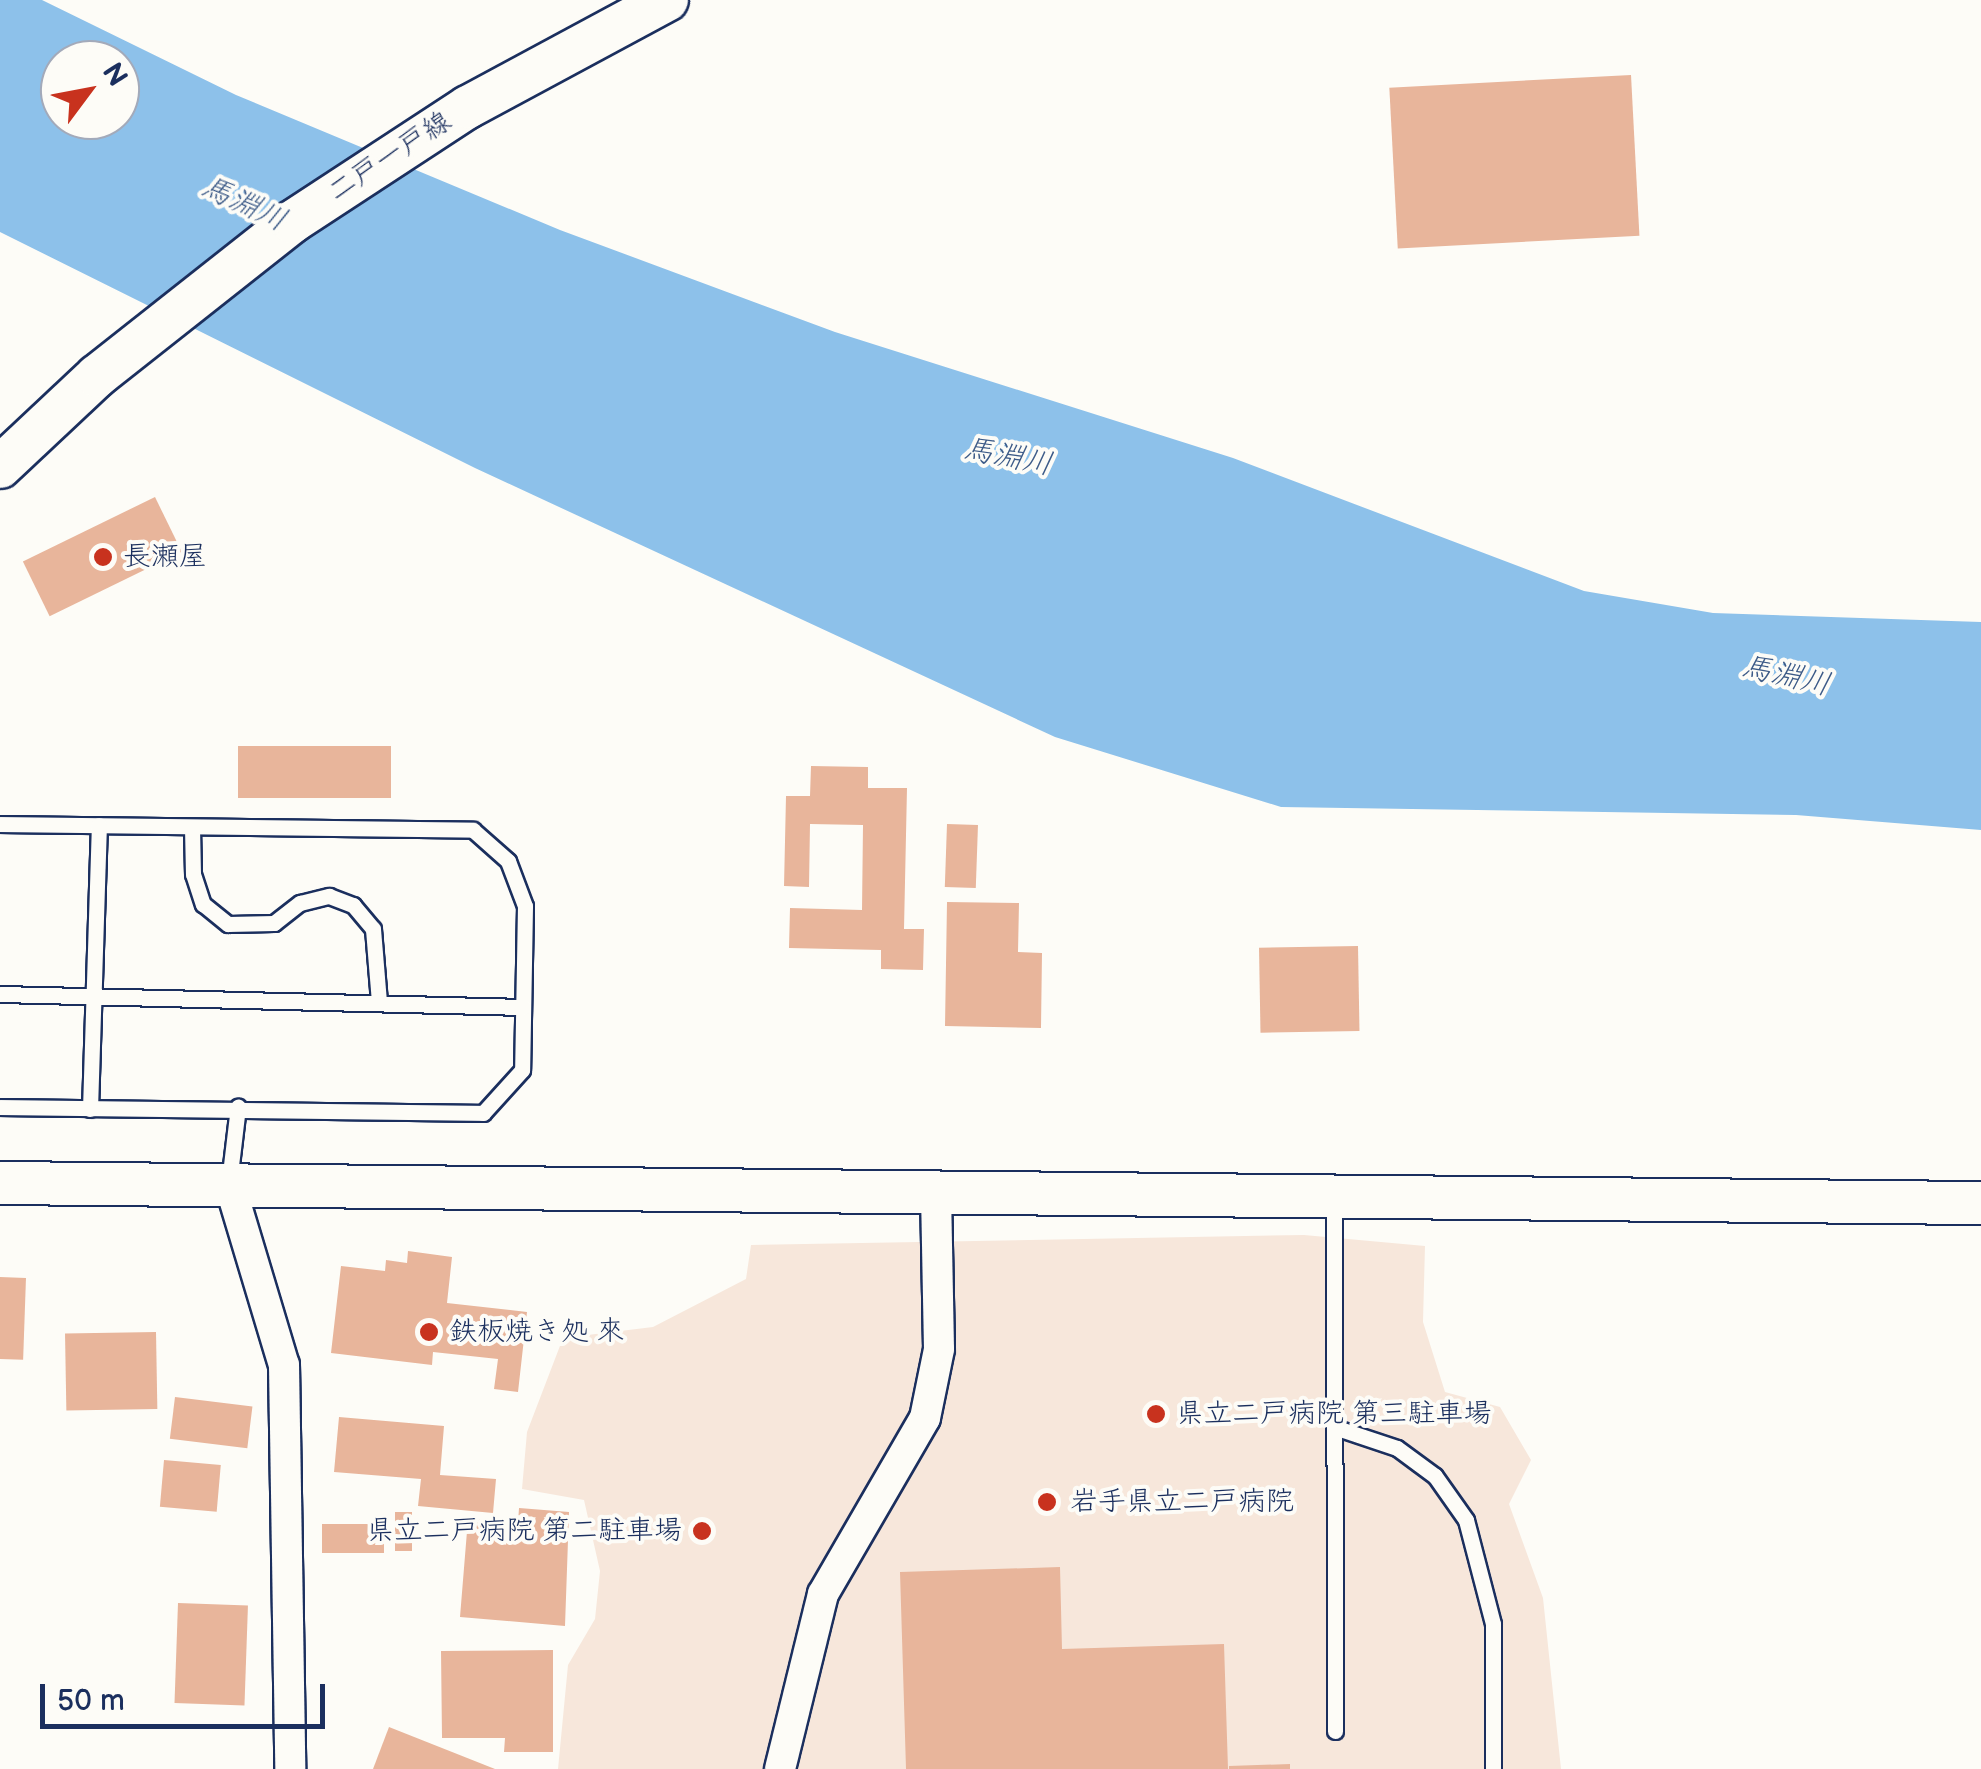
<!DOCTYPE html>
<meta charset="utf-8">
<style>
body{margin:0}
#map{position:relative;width:1981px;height:1769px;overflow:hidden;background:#fdfcf7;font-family:"Balsamiq Sans","Klee One",sans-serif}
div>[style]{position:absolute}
.built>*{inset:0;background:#f7e7db}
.water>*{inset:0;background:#8dc1ea}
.building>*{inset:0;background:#e8b59b;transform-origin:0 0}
.roads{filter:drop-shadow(2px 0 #1b2f5e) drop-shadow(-2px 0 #1b2f5e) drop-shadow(0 2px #1b2f5e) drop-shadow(0 -2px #1b2f5e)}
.lane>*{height:15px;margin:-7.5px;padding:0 7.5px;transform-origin:7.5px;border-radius:7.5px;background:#fdfcf7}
.street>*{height:30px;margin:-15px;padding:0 15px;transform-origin:15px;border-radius:15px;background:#fdfcf7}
.secondary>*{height:42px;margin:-21px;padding:0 21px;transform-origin:21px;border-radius:21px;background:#fdfcf7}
.dots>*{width:28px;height:28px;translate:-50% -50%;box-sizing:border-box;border:5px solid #fdfcf7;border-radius:50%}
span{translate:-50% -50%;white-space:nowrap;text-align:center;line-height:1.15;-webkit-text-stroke:8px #fdfcf7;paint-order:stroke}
.street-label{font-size:28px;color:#1b2f5e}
.poi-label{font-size:28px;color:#1b2f5e}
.left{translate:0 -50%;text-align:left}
.right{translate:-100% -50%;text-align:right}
.water-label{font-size:30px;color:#3d5b88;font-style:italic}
.north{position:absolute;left:40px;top:40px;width:100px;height:100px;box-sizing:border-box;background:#fdfcf7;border:2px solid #a3aaba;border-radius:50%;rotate:58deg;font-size:28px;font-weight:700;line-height:40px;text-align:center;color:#1b2f5e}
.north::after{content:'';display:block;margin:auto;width:35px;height:45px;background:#c8321e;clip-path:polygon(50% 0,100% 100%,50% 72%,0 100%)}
.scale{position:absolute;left:40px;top:1684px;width:285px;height:45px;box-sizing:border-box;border:5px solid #1b2f5e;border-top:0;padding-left:12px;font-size:30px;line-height:35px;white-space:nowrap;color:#1b2f5e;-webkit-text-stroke:8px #fdfcf7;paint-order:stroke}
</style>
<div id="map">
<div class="built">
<i style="clip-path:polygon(1304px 1235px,1425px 1246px,1423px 1322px,1445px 1392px,1500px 1407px,1531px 1460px,1509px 1504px,1543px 1598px,1561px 1769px,558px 1769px,568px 1665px,595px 1619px,600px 1571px,584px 1500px,522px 1489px,527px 1432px,563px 1338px,653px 1327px,746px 1279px,751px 1245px)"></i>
</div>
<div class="water">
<i style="clip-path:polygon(evenodd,0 0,42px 0,236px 95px,560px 230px,835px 332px,1233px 458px,1584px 591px,1713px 613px,1981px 622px,1981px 830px,1796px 815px,1281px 807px,1055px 737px,475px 468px,0 232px,0 0,60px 60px,120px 60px,120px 120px,60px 120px,60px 60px)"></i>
</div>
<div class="building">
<i style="left:1631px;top:75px;width:161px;height:242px;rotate:87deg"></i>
<i style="left:155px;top:497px;width:61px;height:147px;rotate:64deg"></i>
<i style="left:391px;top:746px;width:52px;height:153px;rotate:90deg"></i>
<i style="clip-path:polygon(811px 766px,868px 767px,868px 788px,907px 788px,904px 929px,924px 929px,923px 970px,881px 969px,881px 950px,789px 948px,790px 908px,862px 910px,863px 825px,810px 824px,809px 887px,784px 886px,786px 796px,810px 796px)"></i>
<i style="left:947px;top:824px;width:31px;height:63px;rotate:2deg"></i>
<i style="clip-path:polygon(947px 902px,1019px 903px,1018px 952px,1042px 953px,1041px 1028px,945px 1026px)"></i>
<i style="left:1358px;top:946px;width:85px;height:99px;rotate:89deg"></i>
<i style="clip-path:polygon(408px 1251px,452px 1257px,447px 1303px,527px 1312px,518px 1392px,494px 1389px,498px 1359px,433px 1352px,432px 1365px,331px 1353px,341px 1266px,385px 1271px,386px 1260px,407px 1263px)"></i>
<i style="left:0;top:1277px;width:26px;height:82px;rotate:2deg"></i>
<i style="left:156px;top:1332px;width:77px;height:91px;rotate:89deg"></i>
<i style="left:175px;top:1397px;width:78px;height:42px;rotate:7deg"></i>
<i style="clip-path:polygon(339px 1417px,444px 1426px,440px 1475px,496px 1479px,493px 1513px,418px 1506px,421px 1479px,334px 1472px)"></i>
<i style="left:164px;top:1460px;width:57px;height:47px;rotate:5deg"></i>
<i style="clip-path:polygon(519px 1508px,569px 1512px,565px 1626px,460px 1617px,468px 1519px,518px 1523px)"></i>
<i style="left:395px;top:1512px;width:17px;height:39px"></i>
<i style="left:384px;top:1524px;width:29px;height:62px;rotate:90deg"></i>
<i style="clip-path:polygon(1060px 1567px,1062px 1649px,1224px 1644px,1228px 1769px,906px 1769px,900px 1572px)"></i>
<i style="left:178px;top:1603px;width:70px;height:100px;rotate:2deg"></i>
<i style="clip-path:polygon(553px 1650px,553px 1752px,504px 1752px,505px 1738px,442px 1738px,441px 1651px)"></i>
<i style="clip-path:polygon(389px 1727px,495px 1769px,373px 1769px)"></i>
<i style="clip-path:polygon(1290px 1764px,1290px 1769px,1229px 1769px,1229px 1766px)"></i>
</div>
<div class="roads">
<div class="lane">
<i style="left:0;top:824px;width:473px;rotate:0.7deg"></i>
<i style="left:473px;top:830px;width:47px;rotate:41.5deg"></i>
<i style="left:508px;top:861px;width:48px;rotate:69.3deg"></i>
<i style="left:525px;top:906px;width:164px;rotate:91deg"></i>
<i style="left:522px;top:1070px;width:58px;rotate:132.2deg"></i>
<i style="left:483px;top:1113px;width:483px;rotate:-179.3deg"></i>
<i style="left:192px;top:827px;width:47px;rotate:88.8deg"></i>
<i style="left:193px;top:874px;width:32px;rotate:72deg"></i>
<i style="left:203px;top:904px;width:32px;rotate:39deg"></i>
<i style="left:228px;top:924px;width:46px;rotate:-1.2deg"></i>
<i style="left:274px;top:923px;width:33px;rotate:-38deg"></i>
<i style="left:300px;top:903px;width:30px;rotate:-14deg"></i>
<i style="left:329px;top:896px;width:26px;rotate:21deg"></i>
<i style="left:353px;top:905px;width:31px;rotate:50deg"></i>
<i style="left:373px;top:929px;width:73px;rotate:85.3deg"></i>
<i style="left:0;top:994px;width:523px;rotate:1.42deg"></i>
<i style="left:90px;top:1109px;width:284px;rotate:-88.2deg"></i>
<i style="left:229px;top:1182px;width:76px;rotate:-83.2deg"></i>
<i style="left:1334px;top:1199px;width:532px;rotate:89.89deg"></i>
<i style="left:1334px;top:1427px;width:66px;rotate:18.4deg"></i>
<i style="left:1397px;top:1448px;width:47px;rotate:36.4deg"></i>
<i style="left:1435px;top:1476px;width:54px;rotate:54.8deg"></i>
<i style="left:1466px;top:1520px;width:107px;rotate:75.4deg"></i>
<i style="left:1493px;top:1624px;width:145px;rotate:90deg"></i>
</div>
<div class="street">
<i style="left:229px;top:1182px;width:191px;rotate:73.3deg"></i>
<i style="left:284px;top:1365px;width:404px;rotate:89.1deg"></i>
<i style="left:780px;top:1769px;width:180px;rotate:-76.2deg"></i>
<i style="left:823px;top:1594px;width:203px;rotate:-59.9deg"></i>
<i style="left:925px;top:1418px;width:70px;rotate:-78.5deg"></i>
<i style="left:939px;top:1349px;width:154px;rotate:-91.1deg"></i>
</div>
<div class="secondary">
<i style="left:0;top:467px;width:133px;rotate:-43.2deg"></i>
<i style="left:97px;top:376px;width:248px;rotate:-38.3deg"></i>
<i style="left:292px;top:222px;width:210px;rotate:-33.2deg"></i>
<i style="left:468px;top:107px;width:226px;rotate:-28.3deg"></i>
<i style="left:0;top:1183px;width:1981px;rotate:0.58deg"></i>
</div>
</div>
<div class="dots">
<i style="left:103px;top:557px;background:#c8321e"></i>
<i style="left:429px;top:1332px;background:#c8321e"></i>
<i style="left:1156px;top:1414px;background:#c8321e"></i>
<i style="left:1047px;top:1502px;background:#c8321e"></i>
<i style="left:702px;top:1531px;background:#c8321e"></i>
</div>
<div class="street-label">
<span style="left:390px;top:157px;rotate:-33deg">二戸一戸線</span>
</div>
<div class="poi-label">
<span class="left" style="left:123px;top:557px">長瀬屋</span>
<span class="left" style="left:449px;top:1332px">鉄板焼き処 來</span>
<span class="left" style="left:1176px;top:1414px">県立二戸病院 第三駐車場</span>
<span class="left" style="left:1070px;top:1502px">岩手県立二戸病院</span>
<span class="right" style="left:682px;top:1531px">県立二戸病院 第二駐車場</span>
</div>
<div class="water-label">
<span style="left:244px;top:204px;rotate:25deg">馬淵川</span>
<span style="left:1008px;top:457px;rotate:11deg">馬淵川</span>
<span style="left:1786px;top:676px;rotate:13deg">馬淵川</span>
</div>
<div class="north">N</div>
<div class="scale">50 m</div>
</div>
